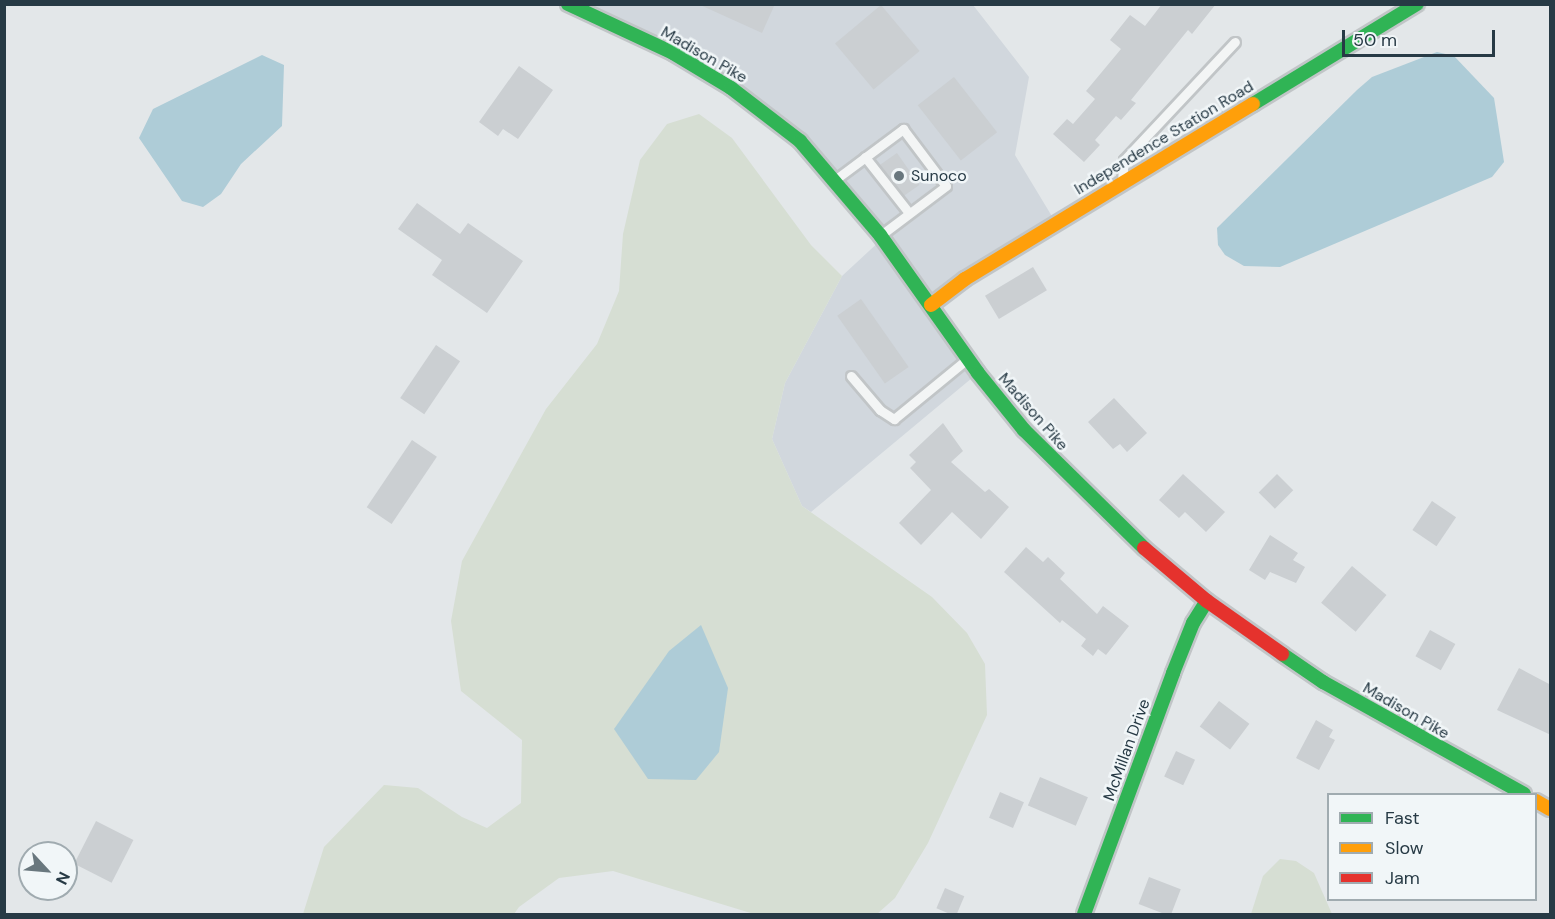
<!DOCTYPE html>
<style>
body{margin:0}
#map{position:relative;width:1555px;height:919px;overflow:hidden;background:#e3e7e9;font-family:"DM Sans",sans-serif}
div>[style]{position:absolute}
.built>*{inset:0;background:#d1d7dd}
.green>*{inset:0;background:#d6ded3}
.water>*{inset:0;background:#aeccd7}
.building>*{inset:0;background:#cbcfd2;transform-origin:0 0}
.roads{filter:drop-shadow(2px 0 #c1c5c7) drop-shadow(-2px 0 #c1c5c7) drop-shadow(0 2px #c1c5c7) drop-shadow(0 -2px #c1c5c7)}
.lane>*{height:9px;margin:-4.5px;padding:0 4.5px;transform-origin:4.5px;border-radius:4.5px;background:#f3f5f5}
.fast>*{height:14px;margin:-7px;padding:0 7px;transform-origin:7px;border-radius:7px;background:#30b455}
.slow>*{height:14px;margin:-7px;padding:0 7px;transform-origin:7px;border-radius:7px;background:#ff9f0a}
.jam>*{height:14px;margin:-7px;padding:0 7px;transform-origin:7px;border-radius:7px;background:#e5322d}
.dots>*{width:16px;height:16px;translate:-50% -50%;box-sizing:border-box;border:3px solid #f1f6f8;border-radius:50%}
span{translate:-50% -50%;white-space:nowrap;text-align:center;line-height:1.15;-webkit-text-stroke:5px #f1f6f8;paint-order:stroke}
.street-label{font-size:16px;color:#273a45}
.poi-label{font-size:16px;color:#273a45}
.left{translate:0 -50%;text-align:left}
.frame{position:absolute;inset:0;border:6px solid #273a45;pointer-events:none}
.legend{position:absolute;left:1327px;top:793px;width:210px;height:108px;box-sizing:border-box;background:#f1f6f8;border:2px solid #a0abb0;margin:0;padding:8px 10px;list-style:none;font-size:18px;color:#273a45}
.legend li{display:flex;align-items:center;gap:12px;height:30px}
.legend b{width:30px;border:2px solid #a0abb0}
.north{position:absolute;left:18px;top:841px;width:60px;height:60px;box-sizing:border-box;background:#f1f6f8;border:2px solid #a0abb0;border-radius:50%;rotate:116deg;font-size:16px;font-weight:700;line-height:24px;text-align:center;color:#273a45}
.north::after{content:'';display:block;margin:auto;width:21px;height:27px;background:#69777e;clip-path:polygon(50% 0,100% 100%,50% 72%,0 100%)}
.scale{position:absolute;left:1342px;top:30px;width:153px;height:27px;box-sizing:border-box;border:3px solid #273a45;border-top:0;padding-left:8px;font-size:18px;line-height:21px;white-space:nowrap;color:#273a45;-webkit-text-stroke:4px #f1f6f8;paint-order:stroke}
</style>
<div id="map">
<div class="built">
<i style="clip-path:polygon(577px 4px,973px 5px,1029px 77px,1015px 155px,1056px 223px,932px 305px,978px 373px,811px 512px,802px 506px,772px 439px,785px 383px,842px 276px,882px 239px,800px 141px)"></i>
</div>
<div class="green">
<i style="clip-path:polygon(699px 114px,732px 138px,811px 245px,842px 276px,785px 383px,772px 439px,802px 506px,932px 597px,967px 633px,985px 664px,987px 715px,928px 843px,895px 898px,877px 914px,754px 914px,613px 871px,559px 878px,519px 907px,514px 914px,303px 914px,324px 847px,384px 785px,418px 788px,462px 817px,487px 828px,521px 803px,522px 740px,461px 691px,451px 621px,462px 561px,546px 409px,597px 344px,619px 291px,623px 234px,640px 160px,667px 124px)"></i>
<i style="clip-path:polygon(1280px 859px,1296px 861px,1314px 873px,1332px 914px,1251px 914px,1263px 876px)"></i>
</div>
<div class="water">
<i style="clip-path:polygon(1437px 52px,1454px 56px,1494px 98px,1504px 162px,1492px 177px,1280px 267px,1244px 266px,1225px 255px,1218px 245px,1217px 228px,1357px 90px,1372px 77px)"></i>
<i style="clip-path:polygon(262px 55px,284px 65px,282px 126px,241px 164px,221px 194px,203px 207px,182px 201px,139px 138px,153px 109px)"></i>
<i style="clip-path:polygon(701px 625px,728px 688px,719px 752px,696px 780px,648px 779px,614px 729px,669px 651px)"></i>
</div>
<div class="building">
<i style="clip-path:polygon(698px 4px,775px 4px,762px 33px)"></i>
<i style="clip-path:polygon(1162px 4px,1216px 4px,1192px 34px,1188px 30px,1131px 100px,1136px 103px,1121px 120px,1116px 116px,1095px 140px,1100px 145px,1084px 162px,1053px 134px,1067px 119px,1073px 124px,1095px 99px,1086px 91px,1121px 49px,1110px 40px,1130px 15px,1145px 26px)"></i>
<i style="left:881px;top:5px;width:60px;height:60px;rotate:50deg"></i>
<i style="clip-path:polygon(519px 66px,553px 90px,518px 139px,503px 129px,498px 136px,479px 122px)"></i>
<i style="left:954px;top:77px;width:70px;height:46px;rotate:52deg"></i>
<i style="left:897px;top:153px;width:39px;height:21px;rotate:55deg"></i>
<i style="clip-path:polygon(417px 203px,460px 234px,468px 223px,523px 261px,487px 313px,432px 275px,442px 260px,398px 229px)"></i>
<i style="left:1033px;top:267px;width:27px;height:56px;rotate:59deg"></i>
<i style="left:861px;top:299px;width:83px;height:29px;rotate:55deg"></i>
<i style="left:436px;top:345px;width:29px;height:64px;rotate:34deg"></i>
<i style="clip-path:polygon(1114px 398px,1147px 433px,1127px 452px,1120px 444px,1113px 449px,1088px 422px)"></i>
<i style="clip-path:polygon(943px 423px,963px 451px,951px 462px,985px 492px,989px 489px,1009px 507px,981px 539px,952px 512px,921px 545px,899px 523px,931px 490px,910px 468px,916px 462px,909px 455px)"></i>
<i style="left:412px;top:440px;width:30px;height:81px;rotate:34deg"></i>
<i style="clip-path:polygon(1183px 474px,1225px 512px,1206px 532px,1185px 512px,1179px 518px,1159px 500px)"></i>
<i style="left:1277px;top:474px;width:23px;height:26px;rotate:45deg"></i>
<i style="left:1432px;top:501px;width:29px;height:35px;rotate:34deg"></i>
<i style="clip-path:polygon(1270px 535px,1298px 553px,1293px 560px,1305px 567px,1296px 583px,1270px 572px,1265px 580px,1249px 570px)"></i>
<i style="clip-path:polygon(1026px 547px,1043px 562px,1048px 557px,1065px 573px,1060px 579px,1097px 614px,1103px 606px,1129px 626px,1106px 655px,1098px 649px,1093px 656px,1081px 646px,1086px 639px,1062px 620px,1060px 623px,1004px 572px)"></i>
<i style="left:1352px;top:566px;width:45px;height:48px;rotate:40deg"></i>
<i style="left:1430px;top:630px;width:29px;height:30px;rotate:29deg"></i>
<i style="clip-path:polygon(1519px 668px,1551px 685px,1551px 735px,1497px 710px)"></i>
<i style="left:1219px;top:701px;width:38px;height:32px;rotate:37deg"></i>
<i style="clip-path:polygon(1316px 720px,1333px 730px,1329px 737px,1335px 740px,1319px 770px,1296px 758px)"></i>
<i style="left:1176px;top:751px;width:21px;height:28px;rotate:25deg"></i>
<i style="left:1040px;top:777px;width:52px;height:31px;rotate:23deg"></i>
<i style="left:1000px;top:792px;width:26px;height:28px;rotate:23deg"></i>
<i style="left:96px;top:821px;width:42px;height:48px;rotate:27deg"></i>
<i style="left:1149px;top:877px;width:34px;height:29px;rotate:21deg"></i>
<i style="left:945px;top:888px;width:21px;height:22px;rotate:23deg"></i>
</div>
<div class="roads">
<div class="lane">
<i style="left:865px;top:157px;width:71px;rotate:51.8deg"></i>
<i style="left:836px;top:179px;width:84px;rotate:-36.7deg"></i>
<i style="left:903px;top:129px;width:71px;rotate:53deg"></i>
<i style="left:946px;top:186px;width:80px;rotate:143.1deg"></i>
<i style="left:1122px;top:181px;width:21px;rotate:-85deg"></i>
<i style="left:1124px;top:160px;width:162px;rotate:-46.8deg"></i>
<i style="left:851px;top:376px;width:45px;rotate:49.5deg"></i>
<i style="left:880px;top:410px;width:17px;rotate:33deg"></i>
<i style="left:894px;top:419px;width:93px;rotate:-39.3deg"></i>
</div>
<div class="fast">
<i style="left:568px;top:4px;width:116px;rotate:25deg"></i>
<i style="left:673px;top:53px;width:68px;rotate:31.1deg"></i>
<i style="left:731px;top:88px;width:87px;rotate:37.5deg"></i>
<i style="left:800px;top:141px;width:123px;rotate:49.6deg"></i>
<i style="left:880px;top:235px;width:169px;rotate:54.6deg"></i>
<i style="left:978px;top:373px;width:73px;rotate:51.1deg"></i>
<i style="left:1024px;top:430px;width:168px;rotate:44.5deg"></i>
<i style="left:1253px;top:104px;width:192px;rotate:-31.4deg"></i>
<i style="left:1282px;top:654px;width:50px;rotate:34.3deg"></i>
<i style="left:1323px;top:682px;width:230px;rotate:29.1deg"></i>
<i style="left:1084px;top:914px;width:257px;rotate:-69.7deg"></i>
<i style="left:1173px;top:673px;width:54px;rotate:-68.2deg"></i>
<i style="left:1193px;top:623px;width:26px;rotate:-58deg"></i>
</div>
<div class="slow">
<i style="left:931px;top:305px;width:43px;rotate:-37.4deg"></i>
<i style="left:965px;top:279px;width:337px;rotate:-31.3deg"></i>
<i style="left:1536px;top:801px;width:16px;rotate:30deg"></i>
</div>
<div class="jam">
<i style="left:1144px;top:548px;width:82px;rotate:40.1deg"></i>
<i style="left:1207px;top:601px;width:92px;rotate:35.2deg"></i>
</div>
</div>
<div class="dots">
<i style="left:899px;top:176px;background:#69777e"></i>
</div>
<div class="street-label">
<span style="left:704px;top:55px;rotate:30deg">Madison Pike</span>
<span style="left:1164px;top:138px;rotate:-31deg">Independence Station Road</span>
<span style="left:1033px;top:412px;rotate:49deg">Madison Pike</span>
<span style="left:1406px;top:711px;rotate:30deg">Madison Pike</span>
<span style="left:1127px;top:750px;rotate:-70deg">McMillan Drive</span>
</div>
<div class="poi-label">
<span class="left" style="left:911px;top:176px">Sunoco</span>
</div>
<div class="frame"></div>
<ul class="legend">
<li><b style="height:8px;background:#30b455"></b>Fast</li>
<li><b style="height:8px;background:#ff9f0a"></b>Slow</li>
<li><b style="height:8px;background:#e5322d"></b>Jam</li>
</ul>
<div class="north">N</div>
<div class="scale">50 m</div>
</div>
